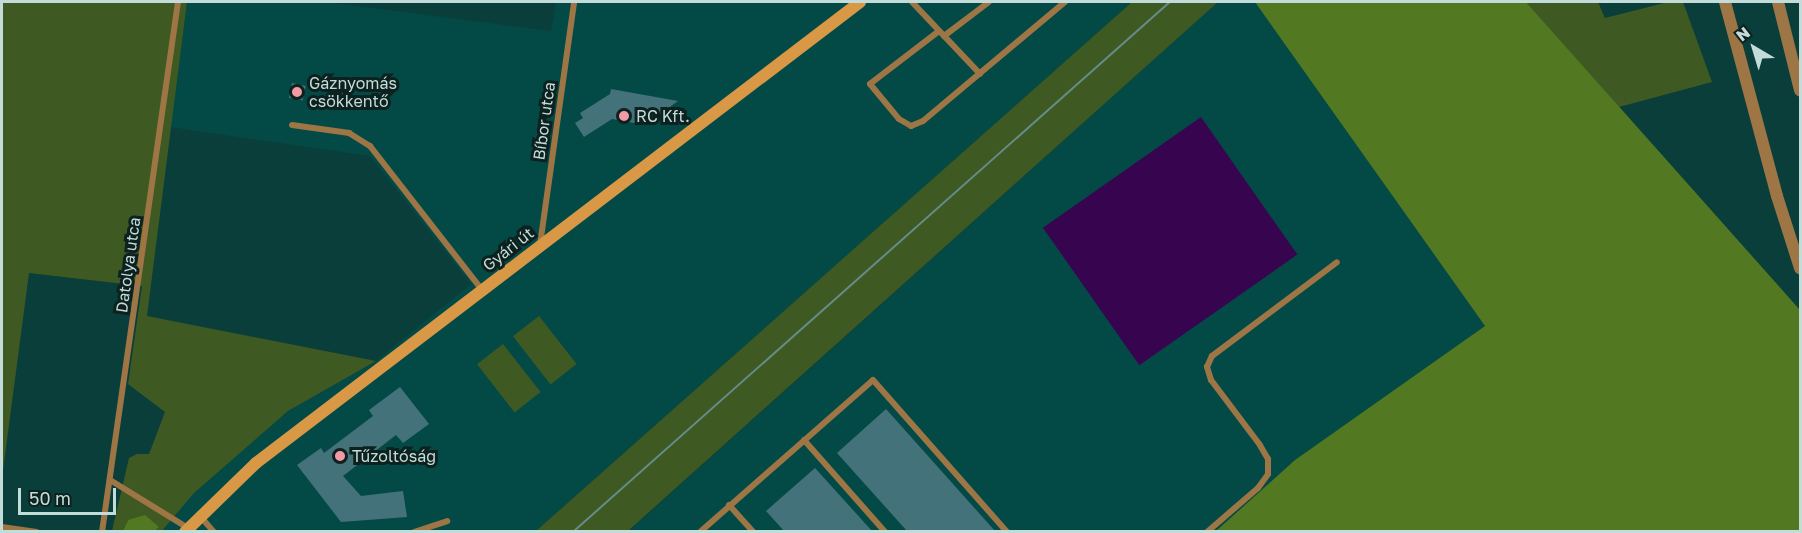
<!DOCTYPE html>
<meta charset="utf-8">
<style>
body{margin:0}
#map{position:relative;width:1802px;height:533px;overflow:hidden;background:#093e3b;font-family:"Golos Text",sans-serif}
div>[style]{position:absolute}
.built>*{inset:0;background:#034a47}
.green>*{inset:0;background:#3f5922;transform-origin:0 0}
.forest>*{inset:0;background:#527921}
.water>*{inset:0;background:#370550;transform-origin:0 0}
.building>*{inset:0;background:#44727b;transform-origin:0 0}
.lane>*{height:6px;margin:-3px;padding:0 3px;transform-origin:3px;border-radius:3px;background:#9e7544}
.street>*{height:12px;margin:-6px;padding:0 6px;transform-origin:6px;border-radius:6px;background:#9e7544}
.secondary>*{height:12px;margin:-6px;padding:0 6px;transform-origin:6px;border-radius:6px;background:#d89845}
.tram>*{height:1.5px;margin:-0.75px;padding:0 0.75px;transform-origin:0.75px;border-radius:0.75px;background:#668c8a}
.dots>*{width:16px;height:16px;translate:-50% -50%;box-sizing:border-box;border:3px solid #0d211f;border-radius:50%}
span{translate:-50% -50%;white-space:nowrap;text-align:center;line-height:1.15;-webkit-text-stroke:6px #0d211f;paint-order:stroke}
.poi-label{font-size:16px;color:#c3dbd9}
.left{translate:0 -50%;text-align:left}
.street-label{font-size:16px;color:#c3dbd9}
.frame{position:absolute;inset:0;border:3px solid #c3dbd9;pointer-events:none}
.north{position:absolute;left:1724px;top:18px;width:60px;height:60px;-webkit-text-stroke:4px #0d211f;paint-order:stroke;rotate:322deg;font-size:16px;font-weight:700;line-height:24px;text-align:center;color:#c3dbd9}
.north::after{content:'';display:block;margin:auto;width:21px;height:27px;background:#c3dbd9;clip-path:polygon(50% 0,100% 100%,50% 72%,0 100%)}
.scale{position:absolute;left:18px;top:488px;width:98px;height:27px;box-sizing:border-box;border:3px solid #c3dbd9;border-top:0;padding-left:8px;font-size:18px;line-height:21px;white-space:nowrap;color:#c3dbd9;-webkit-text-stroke:4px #0d211f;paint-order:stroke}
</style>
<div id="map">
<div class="built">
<i style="clip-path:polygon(187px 2px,325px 2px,551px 31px,556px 2px,1132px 2px,536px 531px,162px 532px,194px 493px,288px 411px,376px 361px,471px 284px,370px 156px,170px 127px)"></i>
<i style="clip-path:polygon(1218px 2px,1255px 2px,1485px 326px,1295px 460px,1216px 531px,628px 532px)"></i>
</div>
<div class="green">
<i style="clip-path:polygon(2px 2px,187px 2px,147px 316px,376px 361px,288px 411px,194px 493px,162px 531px,155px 531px,159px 527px,128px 520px,123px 531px,112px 531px,129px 458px,137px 454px,149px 454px,165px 412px,128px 384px,142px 286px,29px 273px,2px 478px)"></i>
<i style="clip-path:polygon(1132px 2px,1218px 2px,628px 531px,536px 531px)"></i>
<i style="clip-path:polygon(1526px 2px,1598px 2px,1605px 18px,1668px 2px,1683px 2px,1712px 82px,1619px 107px)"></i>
<i style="left:539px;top:316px;width:61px;height:33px;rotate:52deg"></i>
<i style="left:503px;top:344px;width:61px;height:33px;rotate:52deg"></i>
</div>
<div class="forest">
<i style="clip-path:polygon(1255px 2px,1526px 2px,1800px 310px,1800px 531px,1216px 531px,1295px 460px,1485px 326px)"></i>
<i style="clip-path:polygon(145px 515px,159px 527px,155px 531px,123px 531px,128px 520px)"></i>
</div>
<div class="water">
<i style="left:1201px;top:117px;width:168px;height:193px;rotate:55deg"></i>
</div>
<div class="building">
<i style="left:292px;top:83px;width:14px;height:15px;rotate:12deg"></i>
<i style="clip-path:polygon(611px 89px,678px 101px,645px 125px,612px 119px,584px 137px,575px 123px,583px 118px,580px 113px,610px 94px)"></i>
<i style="clip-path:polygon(400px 387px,429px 424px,403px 443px,396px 435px,343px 476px,361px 496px,403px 491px,407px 517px,341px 522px,297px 465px,321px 448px,324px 453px,373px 416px,369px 410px)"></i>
<i style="clip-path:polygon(886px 409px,995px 531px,907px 531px,837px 453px)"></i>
<i style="clip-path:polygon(815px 468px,872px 531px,784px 531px,766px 511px)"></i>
</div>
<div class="lane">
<i style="left:912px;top:2px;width:99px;rotate:46.6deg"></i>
<i style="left:939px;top:31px;width:87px;rotate:142.5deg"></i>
<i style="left:870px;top:84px;width:45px;rotate:50.4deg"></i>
<i style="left:899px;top:119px;width:14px;rotate:30deg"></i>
<i style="left:911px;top:126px;width:13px;rotate:-23deg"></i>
<i style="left:923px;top:121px;width:185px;rotate:-40deg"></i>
<i style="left:944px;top:36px;width:56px;rotate:-37.1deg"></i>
<i style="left:292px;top:125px;width:58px;rotate:8deg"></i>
<i style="left:349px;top:133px;width:25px;rotate:32deg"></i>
<i style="left:370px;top:146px;width:182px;rotate:52.1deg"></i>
<i style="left:540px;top:245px;width:245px;rotate:-82deg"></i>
<i style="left:804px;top:440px;width:123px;rotate:48.6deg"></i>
<i style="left:110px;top:480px;width:92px;rotate:31.6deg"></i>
<i style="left:729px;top:505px;width:36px;rotate:48deg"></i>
<i style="left:200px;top:516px;width:21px;rotate:49deg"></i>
<i style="left:2px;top:527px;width:35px;rotate:8deg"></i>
<i style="left:102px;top:532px;width:535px;rotate:-81.84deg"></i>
<i style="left:414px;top:532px;width:35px;rotate:-18deg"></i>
<i style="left:700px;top:532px;width:230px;rotate:-41.3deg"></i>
<i style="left:873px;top:380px;width:203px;rotate:48.6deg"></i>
<i style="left:1207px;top:532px;width:67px;rotate:-40.8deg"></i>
<i style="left:1258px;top:488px;width:17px;rotate:-54deg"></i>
<i style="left:1268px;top:474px;width:15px;rotate:-90deg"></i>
<i style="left:1268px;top:459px;width:16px;rotate:-120deg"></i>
<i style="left:1260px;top:445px;width:81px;rotate:-127deg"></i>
<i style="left:1211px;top:380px;width:14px;rotate:-107deg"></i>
<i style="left:1207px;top:367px;width:12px;rotate:-66deg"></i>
<i style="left:1212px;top:356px;width:156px;rotate:-36.9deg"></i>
</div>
<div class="street">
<i style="left:1725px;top:2px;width:201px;rotate:75deg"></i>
<i style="left:1777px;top:196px;width:76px;rotate:72.3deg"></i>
<i style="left:1778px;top:2px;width:91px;rotate:76deg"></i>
</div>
<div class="secondary">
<i style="left:185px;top:532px;width:99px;rotate:-44.2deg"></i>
<i style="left:256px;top:463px;width:760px;rotate:-37.35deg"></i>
</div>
<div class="tram">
<i style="left:573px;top:532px;width:798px;rotate:-41.6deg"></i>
</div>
<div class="dots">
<i style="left:297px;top:92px;background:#f39aa7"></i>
<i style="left:624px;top:116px;background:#f39aa7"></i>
<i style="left:340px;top:456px;background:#f39aa7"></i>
</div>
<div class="poi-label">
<span class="left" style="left:309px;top:92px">Gáznyomás<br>csökkentő</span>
<span class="left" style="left:636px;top:116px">RC Kft.</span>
<span class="left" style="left:352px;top:456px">Tűzoltóság</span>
</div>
<div class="street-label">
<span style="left:544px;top:121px;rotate:-82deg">Bíbor utca</span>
<span style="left:508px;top:249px;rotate:-38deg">Gyári út</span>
<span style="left:128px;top:265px;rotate:-82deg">Datolya utca</span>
</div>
<div class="frame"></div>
<div class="north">N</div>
<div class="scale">50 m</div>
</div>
